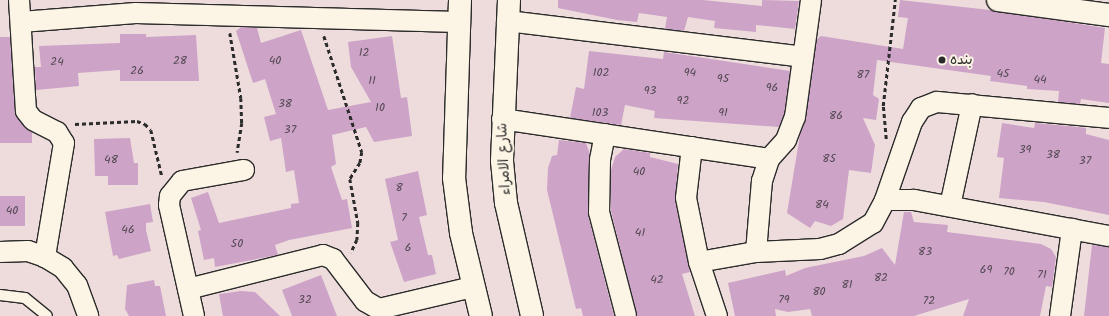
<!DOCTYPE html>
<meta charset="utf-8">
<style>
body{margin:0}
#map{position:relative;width:1109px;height:316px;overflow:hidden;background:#eedcdc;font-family:Kalam,"Playpen Sans Arabic",sans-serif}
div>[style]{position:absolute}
.building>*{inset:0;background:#cda3c8;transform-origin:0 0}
.path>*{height:2.5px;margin-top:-1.25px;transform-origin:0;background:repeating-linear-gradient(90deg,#2b2b2b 0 4px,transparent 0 7px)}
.roads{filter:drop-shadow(1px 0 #2b2b2b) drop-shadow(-1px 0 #2b2b2b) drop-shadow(0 1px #2b2b2b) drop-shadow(0 -1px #2b2b2b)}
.service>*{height:10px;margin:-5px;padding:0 5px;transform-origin:5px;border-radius:5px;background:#fcf5e5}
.minor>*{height:20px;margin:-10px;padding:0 10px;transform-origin:10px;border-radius:10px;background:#fcf5e5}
.tertiary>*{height:22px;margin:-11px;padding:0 11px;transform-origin:11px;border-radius:11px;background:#fcf5e5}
.dots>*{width:11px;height:11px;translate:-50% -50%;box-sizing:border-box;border:2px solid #fcf5e5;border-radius:50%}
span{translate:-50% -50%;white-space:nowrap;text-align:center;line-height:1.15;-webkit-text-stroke:4px #fcf5e5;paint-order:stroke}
.number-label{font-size:12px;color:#544952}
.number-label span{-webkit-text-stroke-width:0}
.poi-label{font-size:14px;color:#2b2b2b}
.left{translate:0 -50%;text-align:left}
.street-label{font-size:14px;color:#2b2b2b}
</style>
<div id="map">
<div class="building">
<i style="clip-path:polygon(558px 0,703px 0,762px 6px,762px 0,799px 1px,795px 29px,756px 25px,756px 32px,714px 28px,715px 21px,688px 17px,684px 31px,665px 29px,667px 17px,639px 13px,637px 22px,617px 20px,558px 8px)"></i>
<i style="clip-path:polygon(900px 0,990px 10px,1105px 28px,1101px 63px,1109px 64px,1109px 103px,1081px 99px,1080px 104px,1058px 102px,1059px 91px,1027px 89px,1027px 86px,990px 81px,991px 76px,877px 60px,873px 95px,879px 99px,876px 120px,863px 118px,875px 145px,871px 173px,849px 170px,843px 219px,831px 226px,815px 221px,810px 228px,787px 213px,800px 135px,806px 119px,817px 39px,821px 36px,903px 49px,908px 18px,898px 17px)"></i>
<i style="clip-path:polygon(241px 27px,257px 28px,261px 43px,301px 30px,328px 110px,371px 102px,351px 67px,348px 42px,392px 36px,401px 98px,407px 97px,412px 136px,374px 142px,366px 127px,332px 135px,336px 164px,331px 167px,342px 200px,347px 199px,352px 228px,289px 240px,275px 245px,278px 255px,215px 267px,214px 258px,204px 260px,198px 231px,201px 230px,191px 198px,208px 192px,219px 223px,291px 208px,291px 204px,299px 203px,294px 170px,286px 172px,281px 138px,270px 141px,264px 117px,276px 114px,265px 79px,253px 83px,236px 31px)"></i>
<i style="clip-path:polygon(120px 34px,146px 34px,146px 37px,196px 35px,199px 81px,120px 81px,120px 70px,78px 73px,79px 86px,36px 90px,35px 67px,41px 67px,39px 46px,120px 43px)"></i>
<i style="clip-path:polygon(0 37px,10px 37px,15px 112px,24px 127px,32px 132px,32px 143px,0 143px)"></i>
<i style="clip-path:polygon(589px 51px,663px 59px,664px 52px,790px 71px,784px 114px,779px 127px,654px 118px,655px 111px,625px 105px,621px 125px,570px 118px,576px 87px,584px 89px)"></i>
<i style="clip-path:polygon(1002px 123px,1034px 128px,1035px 123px,1078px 127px,1086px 128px,1086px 134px,1109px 140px,1109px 215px,1044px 202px,999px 198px,1004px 158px,997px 157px)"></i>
<i style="clip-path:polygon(130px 138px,134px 163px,138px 163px,138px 185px,108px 185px,108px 176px,95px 176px,94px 139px)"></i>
<i style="clip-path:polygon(559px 140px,586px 143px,590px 154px,588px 215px,614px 316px,583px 316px,581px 308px,576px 309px,547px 190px,548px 168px,552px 156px,557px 155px)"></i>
<i style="clip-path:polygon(624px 149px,650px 153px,650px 157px,678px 164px,675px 200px,690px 272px,682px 274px,695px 316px,637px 316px,611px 211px,611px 170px,615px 157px)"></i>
<i style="clip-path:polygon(418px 171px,427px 215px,419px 217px,428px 255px,432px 255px,436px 274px,404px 282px,390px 242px,398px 240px,385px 179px)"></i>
<i style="left:0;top:196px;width:25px;height:30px"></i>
<i style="clip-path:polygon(150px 204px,153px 222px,146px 223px,146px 230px,151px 251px,119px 259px,117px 255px,113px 256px,105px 212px)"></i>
<i style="clip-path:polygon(904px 212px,911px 212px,914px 222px,948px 225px,947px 232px,1041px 244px,1051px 249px,1056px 257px,1052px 287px,1046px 286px,1040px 316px,963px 316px,969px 299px,914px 316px,812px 316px,810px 309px,788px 312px,775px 309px,776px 316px,735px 316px,728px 283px,785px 270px,786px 276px,805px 268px,864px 256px,882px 248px,895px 265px)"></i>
<i style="clip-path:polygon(1092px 245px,1109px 247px,1109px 316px,1084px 316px)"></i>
<i style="clip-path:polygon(321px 275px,337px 316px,292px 316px,282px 290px)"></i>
<i style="clip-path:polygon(154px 280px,155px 286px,160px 286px,166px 316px,129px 316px,125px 309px,127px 285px)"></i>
<i style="clip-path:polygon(241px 291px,255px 292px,280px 316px,223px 316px,219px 294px)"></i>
</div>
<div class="path">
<i style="left:230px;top:33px;width:66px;rotate:80.4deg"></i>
<i style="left:241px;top:98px;width:25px;rotate:88deg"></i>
<i style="left:242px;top:123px;width:30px;rotate:99deg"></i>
<i style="left:324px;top:36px;width:122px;rotate:71.9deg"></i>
<i style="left:362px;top:152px;width:11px;rotate:100deg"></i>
<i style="left:360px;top:163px;width:19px;rotate:122deg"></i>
<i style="left:350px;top:179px;width:45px;rotate:79.7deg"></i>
<i style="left:358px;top:223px;width:17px;rotate:93deg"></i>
<i style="left:357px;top:240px;width:14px;rotate:115deg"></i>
<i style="left:75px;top:124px;width:62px;rotate:-2.8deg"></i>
<i style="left:137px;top:121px;width:9px;rotate:21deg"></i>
<i style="left:145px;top:124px;width:8px;rotate:45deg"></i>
<i style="left:151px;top:130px;width:47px;rotate:76.6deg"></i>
<i style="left:886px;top:139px;width:33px;rotate:-95deg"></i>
<i style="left:883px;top:106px;width:107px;rotate:-83.5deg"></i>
</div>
<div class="roads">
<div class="service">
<i style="left:0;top:295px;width:25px;rotate:7deg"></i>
<i style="left:25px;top:298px;width:28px;rotate:39deg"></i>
</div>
<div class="minor">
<i style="left:19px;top:0;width:111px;rotate:86.4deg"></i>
<i style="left:26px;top:111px;width:11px;rotate:52deg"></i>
<i style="left:33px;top:120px;width:27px;rotate:27deg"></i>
<i style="left:57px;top:132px;width:13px;rotate:58deg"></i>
<i style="left:64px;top:143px;width:116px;rotate:99.5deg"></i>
<i style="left:507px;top:21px;width:298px;rotate:6.9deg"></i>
<i style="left:21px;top:22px;width:115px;rotate:-4.5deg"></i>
<i style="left:136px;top:13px;width:322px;rotate:1.6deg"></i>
<i style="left:502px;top:119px;width:270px;rotate:8.5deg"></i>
<i style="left:605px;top:134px;width:26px;rotate:101deg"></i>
<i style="left:600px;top:160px;width:52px;rotate:91.1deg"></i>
<i style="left:599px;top:212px;width:107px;rotate:75.4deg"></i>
<i style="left:692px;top:147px;width:51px;rotate:96.7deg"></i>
<i style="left:686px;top:198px;width:65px;rotate:78.5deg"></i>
<i style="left:699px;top:262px;width:57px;rotate:71.6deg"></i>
<i style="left:885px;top:200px;width:83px;rotate:-70.9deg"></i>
<i style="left:912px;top:122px;width:17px;rotate:-57deg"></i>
<i style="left:921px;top:108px;width:17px;rotate:-21deg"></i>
<i style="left:937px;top:102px;width:173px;rotate:5.3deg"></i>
<i style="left:950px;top:206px;width:104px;rotate:-77.8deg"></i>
<i style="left:0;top:252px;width:28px;rotate:-2deg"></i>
<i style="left:28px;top:251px;width:18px;rotate:19deg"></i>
<i style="left:45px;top:257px;width:21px;rotate:31deg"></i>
<i style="left:63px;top:268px;width:22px;rotate:51deg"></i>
<i style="left:77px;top:285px;width:33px;rotate:70deg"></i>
<i style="left:756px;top:252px;width:71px;rotate:-85.2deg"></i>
<i style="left:762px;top:181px;width:23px;rotate:-72deg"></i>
<i style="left:769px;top:159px;width:25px;rotate:-48deg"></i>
<i style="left:786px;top:140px;width:25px;rotate:-69deg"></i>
<i style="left:795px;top:117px;width:118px;rotate:-82.2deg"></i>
<i style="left:699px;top:262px;width:58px;rotate:-10deg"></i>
<i style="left:756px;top:252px;width:64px;rotate:-2.7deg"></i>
<i style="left:820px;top:249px;width:20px;rotate:-15deg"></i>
<i style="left:839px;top:244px;width:40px;rotate:-32deg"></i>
<i style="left:873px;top:223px;width:26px;rotate:-62deg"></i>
<i style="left:885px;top:200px;width:29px"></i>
<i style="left:914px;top:200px;width:198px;rotate:10.5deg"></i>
<i style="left:188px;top:289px;width:139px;rotate:-14.1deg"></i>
<i style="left:323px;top:255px;width:11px;rotate:22deg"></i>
<i style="left:333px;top:259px;width:53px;rotate:52.7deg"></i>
<i style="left:365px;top:301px;width:16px;rotate:30deg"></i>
<i style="left:379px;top:309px;width:97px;rotate:-13.2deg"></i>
<i style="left:194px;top:316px;width:114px;rotate:-102.7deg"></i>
<i style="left:169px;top:205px;width:9px;rotate:-84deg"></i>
<i style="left:170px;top:196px;width:19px;rotate:-51deg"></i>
<i style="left:182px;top:181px;width:63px;rotate:-10.1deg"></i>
<i style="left:1060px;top:316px;width:88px;rotate:-82.1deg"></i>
</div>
<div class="tertiary">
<i style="left:460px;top:0;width:178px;rotate:91.9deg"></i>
<i style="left:454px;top:178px;width:55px;rotate:82.7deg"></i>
<i style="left:461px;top:233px;width:85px;rotate:76.5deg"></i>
<i style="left:509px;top:0;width:161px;rotate:92.5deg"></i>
<i style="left:502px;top:161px;width:42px;rotate:84.6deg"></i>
<i style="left:506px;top:203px;width:116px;rotate:77deg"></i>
<i style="left:998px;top:0;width:112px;rotate:7.7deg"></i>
</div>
</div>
<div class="dots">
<i style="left:942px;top:60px;background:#2b2b2b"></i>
</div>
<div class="number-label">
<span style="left:364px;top:53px">12</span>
<span style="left:180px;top:61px">28</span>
<span style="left:275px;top:61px">40</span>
<span style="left:57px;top:62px">24</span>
<span style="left:137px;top:71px">26</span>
<span style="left:601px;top:73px">102</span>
<span style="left:690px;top:73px">94</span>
<span style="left:1003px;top:74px">45</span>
<span style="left:863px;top:75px">87</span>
<span style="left:723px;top:79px">95</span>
<span style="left:1040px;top:80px">44</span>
<span style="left:372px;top:81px">11</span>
<span style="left:772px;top:88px">96</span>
<span style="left:650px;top:91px">93</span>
<span style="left:683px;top:101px">92</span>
<span style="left:285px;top:104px">38</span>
<span style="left:380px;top:108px">10</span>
<span style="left:600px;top:113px">103</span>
<span style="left:723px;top:113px">91</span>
<span style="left:836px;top:116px">86</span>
<span style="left:290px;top:130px">37</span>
<span style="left:1025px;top:150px">39</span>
<span style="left:1053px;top:155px">38</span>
<span style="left:829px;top:159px">85</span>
<span style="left:111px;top:160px">48</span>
<span style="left:1085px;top:161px">37</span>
<span style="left:639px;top:172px">40</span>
<span style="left:399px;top:188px">8</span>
<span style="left:822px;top:205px">84</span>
<span style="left:12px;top:211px">40</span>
<span style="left:404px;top:218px">7</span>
<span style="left:128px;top:230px">46</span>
<span style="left:640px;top:233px">41</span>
<span style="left:237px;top:244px">50</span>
<span style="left:408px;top:248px">6</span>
<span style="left:925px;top:252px">83</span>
<span style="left:986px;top:270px">69</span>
<span style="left:1009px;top:272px">70</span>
<span style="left:1042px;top:275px">71</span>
<span style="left:881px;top:278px">82</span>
<span style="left:657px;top:280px">42</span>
<span style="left:847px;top:285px">81</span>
<span style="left:819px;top:292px">80</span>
<span style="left:305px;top:300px">32</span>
<span style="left:784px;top:300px">79</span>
<span style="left:929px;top:301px">72</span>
</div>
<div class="poi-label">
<span class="left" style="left:950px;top:60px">بنده</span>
</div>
<div class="street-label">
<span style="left:504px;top:159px;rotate:-93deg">شارع الامراء</span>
</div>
</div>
